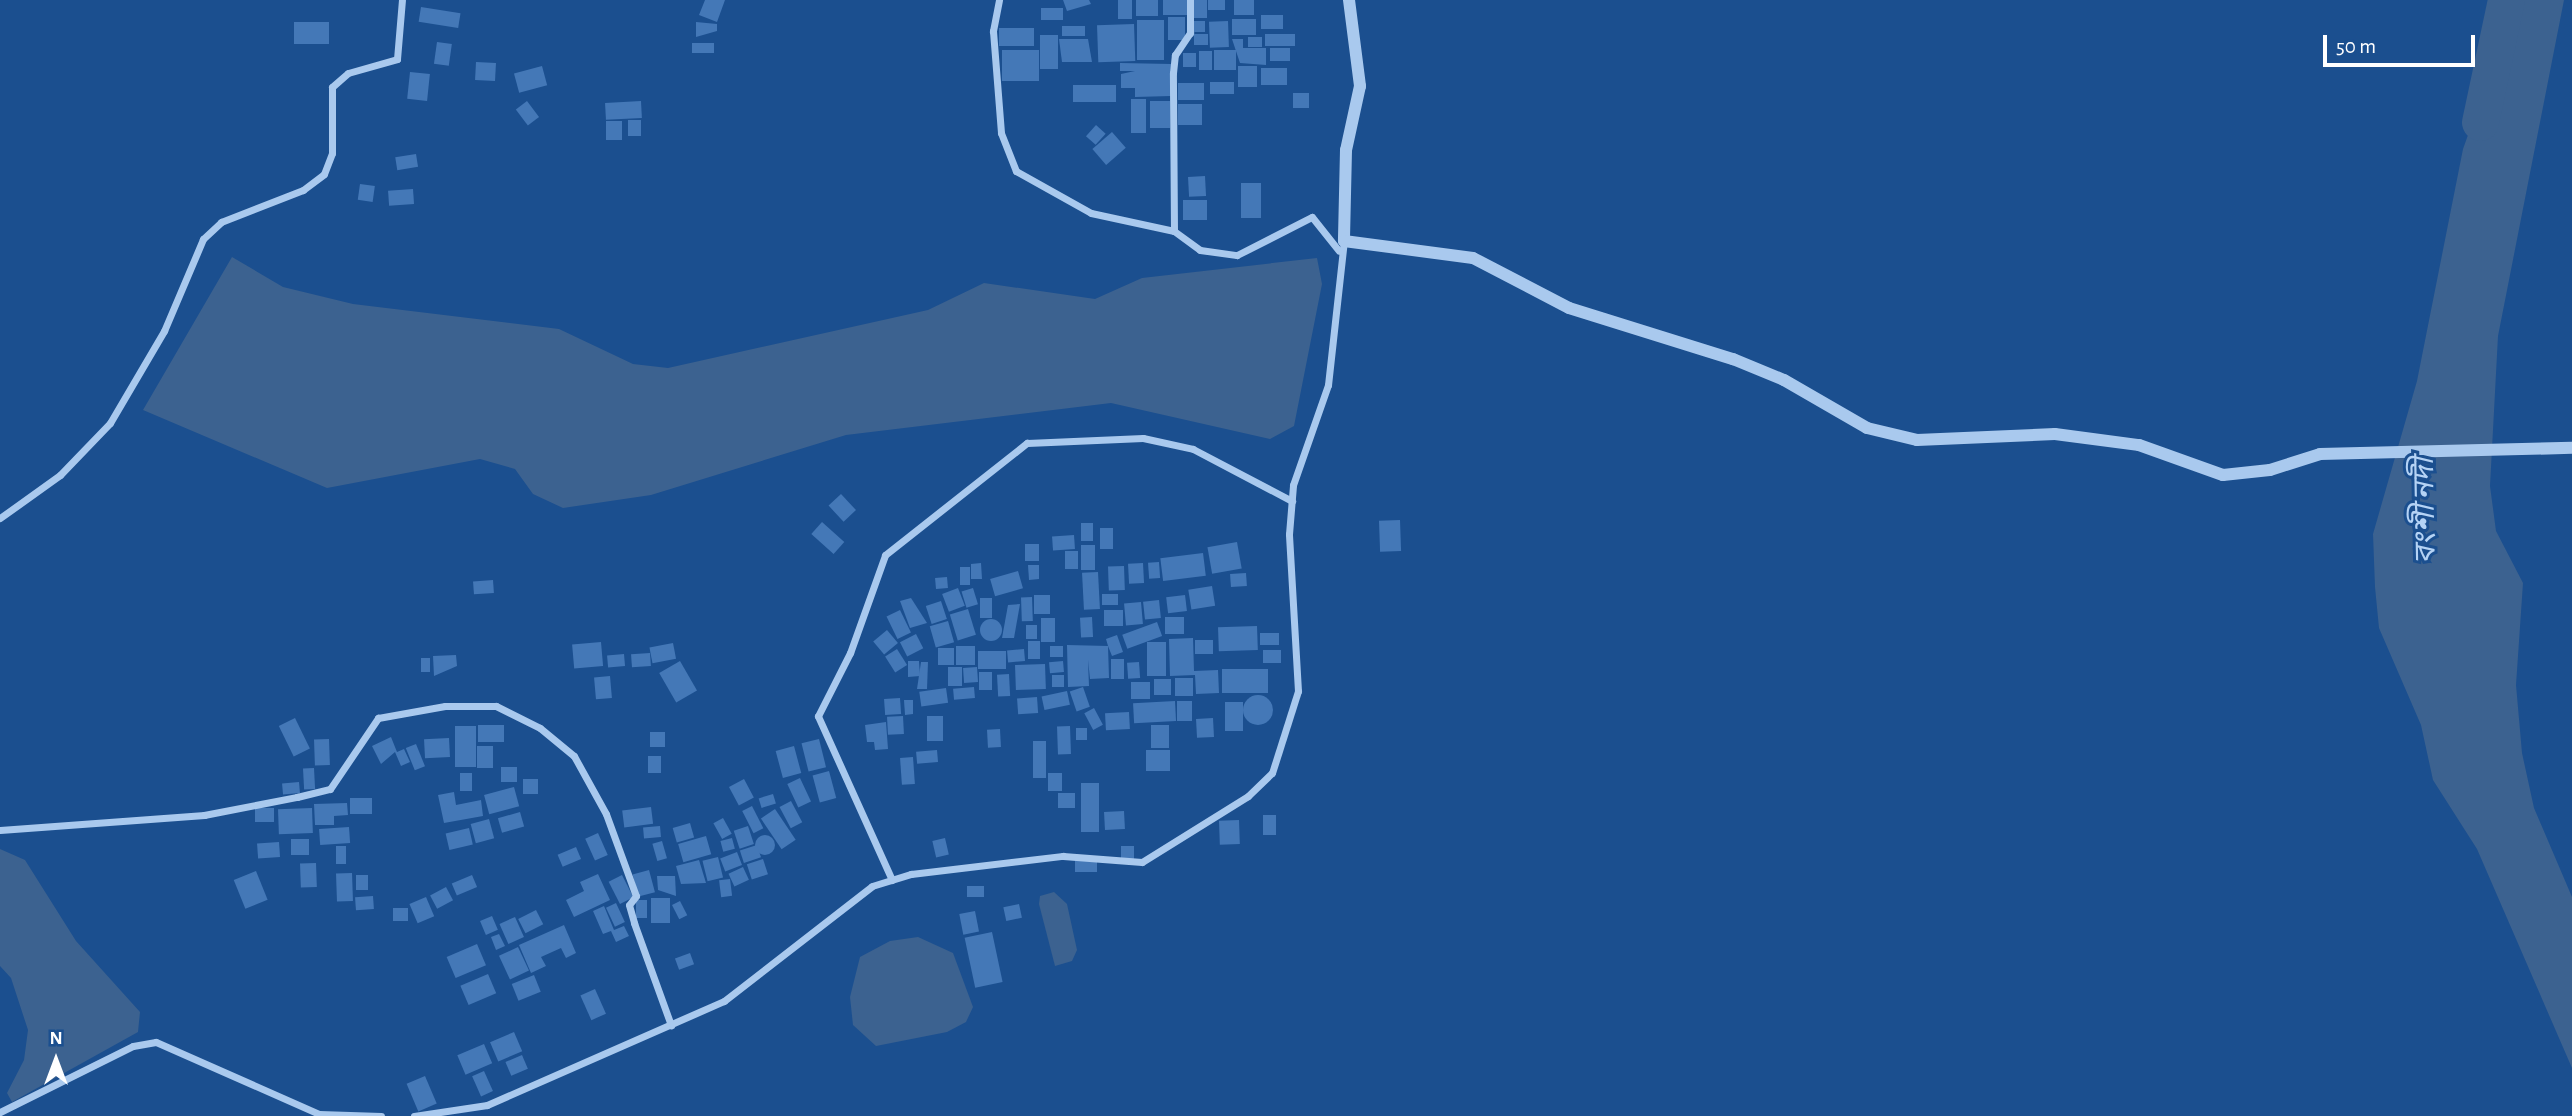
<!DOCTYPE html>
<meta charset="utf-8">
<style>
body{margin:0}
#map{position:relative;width:2572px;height:1116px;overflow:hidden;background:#1b4f8f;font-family:"Alegreya Sans","Noto Sans Bengali",sans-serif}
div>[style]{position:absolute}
.water>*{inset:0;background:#3c6290}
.river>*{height:37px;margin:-18.5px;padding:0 18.5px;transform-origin:18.5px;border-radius:18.5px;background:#3c6290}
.building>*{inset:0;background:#4478b7;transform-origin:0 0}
.round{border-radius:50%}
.minor>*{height:7px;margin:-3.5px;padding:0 3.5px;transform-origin:3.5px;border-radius:3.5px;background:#a9c9ee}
.tertiary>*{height:12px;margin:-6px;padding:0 6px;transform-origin:6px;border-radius:6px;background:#a9c9ee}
span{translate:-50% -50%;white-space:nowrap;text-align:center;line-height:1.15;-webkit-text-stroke:6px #1b4f8f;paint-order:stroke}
.water-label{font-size:30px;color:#b5d3f5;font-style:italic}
.north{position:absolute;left:21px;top:1025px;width:70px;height:70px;-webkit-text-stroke:5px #1b4f8f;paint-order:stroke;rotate:0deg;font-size:19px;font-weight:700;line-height:28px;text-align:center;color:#fff}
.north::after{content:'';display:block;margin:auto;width:24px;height:32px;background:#fff;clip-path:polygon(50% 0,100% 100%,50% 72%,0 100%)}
.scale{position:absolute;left:2323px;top:35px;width:152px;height:32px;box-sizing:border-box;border:4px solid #fff;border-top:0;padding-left:9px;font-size:21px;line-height:24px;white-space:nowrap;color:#fff;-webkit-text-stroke:5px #1b4f8f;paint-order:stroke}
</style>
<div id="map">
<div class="water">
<i style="clip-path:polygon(2507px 0,2564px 0,2498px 336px,2490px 486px,2496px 531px,2523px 583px,2516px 685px,2522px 753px,2534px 808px,2572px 897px,2572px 1068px,2477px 849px,2433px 780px,2421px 725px,2379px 628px,2375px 587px,2373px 534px,2417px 381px,2463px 149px,2492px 68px)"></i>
<i style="clip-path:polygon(232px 257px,283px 287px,353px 304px,559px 329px,633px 364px,668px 368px,928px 310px,984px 283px,1095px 299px,1142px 278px,1317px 258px,1322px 284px,1294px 426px,1270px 439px,1111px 403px,846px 435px,651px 495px,563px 508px,533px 494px,515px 469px,480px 459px,327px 488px,143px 410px)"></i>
<i style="clip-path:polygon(0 849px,25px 860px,76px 941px,140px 1012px,138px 1032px,12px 1102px,7px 1093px,24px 1060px,28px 1030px,11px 978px,0 966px)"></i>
<i style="clip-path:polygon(1054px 892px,1067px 904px,1077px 950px,1072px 961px,1055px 966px,1039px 904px,1040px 896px)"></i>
<i style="clip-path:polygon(918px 937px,953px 953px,973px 1007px,966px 1022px,947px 1032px,876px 1046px,853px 1025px,850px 997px,860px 957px,890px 941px)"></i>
</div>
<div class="river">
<i style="left:2480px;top:122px;width:125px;rotate:-78deg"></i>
</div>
<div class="building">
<i style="clip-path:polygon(705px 0,725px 0,717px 22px,699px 15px)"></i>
<i style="clip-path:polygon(1063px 0,1089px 0,1091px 4px,1067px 11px)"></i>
<i style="left:1118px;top:0;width:14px;height:19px"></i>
<i style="left:1136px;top:0;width:22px;height:16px"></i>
<i style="left:1163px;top:0;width:25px;height:15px"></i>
<i style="left:1194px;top:0;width:13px;height:18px"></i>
<i style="left:1208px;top:0;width:17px;height:10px"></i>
<i style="left:1234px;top:0;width:20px;height:15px"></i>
<i style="left:421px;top:7px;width:40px;height:15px;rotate:9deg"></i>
<i style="left:1063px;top:8px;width:12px;height:22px;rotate:90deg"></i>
<i style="left:1283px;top:15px;width:14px;height:22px;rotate:90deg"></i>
<i style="left:1168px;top:17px;width:17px;height:23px"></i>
<i style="left:1232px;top:19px;width:24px;height:16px"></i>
<i style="left:1137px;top:20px;width:27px;height:40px"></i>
<i style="left:1191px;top:21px;width:14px;height:11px"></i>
<i style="left:1228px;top:21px;width:26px;height:19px;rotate:88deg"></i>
<i style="left:294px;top:22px;width:35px;height:22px"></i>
<i style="clip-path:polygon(696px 22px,717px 24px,717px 31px,696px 37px)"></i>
<i style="left:1134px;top:24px;width:37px;height:37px;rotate:88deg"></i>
<i style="left:1062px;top:26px;width:23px;height:10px"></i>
<i style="left:999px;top:28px;width:35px;height:18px"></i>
<i style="left:1208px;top:34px;width:11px;height:14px;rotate:90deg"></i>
<i style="left:1265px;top:34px;width:30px;height:12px"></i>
<i style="left:1040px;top:35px;width:18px;height:34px"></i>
<i style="left:1248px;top:37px;width:14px;height:10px"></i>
<i style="clip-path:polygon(1059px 39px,1088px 39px,1092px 62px,1062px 62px)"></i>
<i style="clip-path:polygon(1232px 39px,1243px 39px,1243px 48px,1266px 48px,1266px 65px,1240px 63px)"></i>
<i style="left:437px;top:42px;width:15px;height:22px;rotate:8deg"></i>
<i style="left:692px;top:43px;width:22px;height:10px"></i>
<i style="left:1270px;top:48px;width:20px;height:13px"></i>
<i style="left:1039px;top:50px;width:31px;height:37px;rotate:90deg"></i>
<i style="left:1214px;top:50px;width:22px;height:20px"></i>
<i style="left:1199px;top:51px;width:13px;height:19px"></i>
<i style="left:1183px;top:53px;width:13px;height:14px"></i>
<i style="left:476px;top:62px;width:20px;height:18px;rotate:3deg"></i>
<i style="clip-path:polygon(1120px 63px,1171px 64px,1171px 96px,1135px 97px,1135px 88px,1121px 88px,1121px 74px,1135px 71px,1120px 71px)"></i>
<i style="left:542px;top:66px;width:20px;height:29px;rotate:75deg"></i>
<i style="left:1238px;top:66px;width:19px;height:21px"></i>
<i style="left:1261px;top:68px;width:26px;height:17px"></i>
<i style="left:410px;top:72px;width:20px;height:27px;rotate:6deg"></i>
<i style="left:1234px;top:82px;width:12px;height:24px;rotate:90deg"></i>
<i style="left:1204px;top:83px;width:17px;height:26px;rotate:90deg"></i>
<i style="left:1116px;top:85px;width:17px;height:43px;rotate:90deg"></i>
<i style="left:1293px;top:93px;width:16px;height:15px"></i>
<i style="left:1131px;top:99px;width:15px;height:34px"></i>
<i style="left:527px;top:101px;width:20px;height:14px;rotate:53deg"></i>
<i style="left:641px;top:101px;width:17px;height:36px;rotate:87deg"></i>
<i style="left:1150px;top:101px;width:20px;height:27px"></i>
<i style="left:1178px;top:104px;width:24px;height:21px"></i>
<i style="left:641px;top:120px;width:16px;height:13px;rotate:90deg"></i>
<i style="left:606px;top:121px;width:16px;height:19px"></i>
<i style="left:1096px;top:125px;width:13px;height:15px;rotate:42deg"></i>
<i style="left:1112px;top:132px;width:21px;height:26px;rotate:49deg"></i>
<i style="left:416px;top:154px;width:13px;height:21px;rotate:81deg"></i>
<i style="left:1205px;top:176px;width:20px;height:17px;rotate:87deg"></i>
<i style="left:1241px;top:183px;width:20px;height:35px"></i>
<i style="left:360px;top:184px;width:15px;height:16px;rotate:8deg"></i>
<i style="left:413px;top:189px;width:15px;height:25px;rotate:86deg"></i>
<i style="left:1183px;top:200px;width:24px;height:20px"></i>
<i style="left:841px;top:494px;width:22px;height:17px;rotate:47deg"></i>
<i style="left:1400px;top:520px;width:31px;height:21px;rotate:88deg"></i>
<i style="left:822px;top:522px;width:30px;height:16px;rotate:42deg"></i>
<i style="left:1081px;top:523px;width:12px;height:18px"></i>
<i style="left:1100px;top:528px;width:13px;height:21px"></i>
<i style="left:1074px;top:535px;width:14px;height:22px;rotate:86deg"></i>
<i style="left:1237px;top:542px;width:27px;height:30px;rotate:80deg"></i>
<i style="left:1039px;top:544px;width:17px;height:14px;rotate:90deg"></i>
<i style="left:1081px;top:545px;width:14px;height:25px"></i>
<i style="left:1078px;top:551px;width:18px;height:13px;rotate:90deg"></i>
<i style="left:1203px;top:553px;width:23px;height:43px;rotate:83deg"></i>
<i style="left:1159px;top:562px;width:16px;height:11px;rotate:86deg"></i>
<i style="clip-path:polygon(981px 563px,982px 579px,971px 579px,971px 564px)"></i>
<i style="left:1143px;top:563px;width:20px;height:15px;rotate:87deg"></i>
<i style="clip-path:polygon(1028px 565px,1039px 565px,1039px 579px,1029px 580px)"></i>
<i style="left:1124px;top:566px;width:24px;height:16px;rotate:88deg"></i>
<i style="left:960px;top:567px;width:10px;height:18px"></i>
<i style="left:1018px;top:571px;width:18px;height:29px;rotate:74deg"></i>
<i style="left:1098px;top:572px;width:37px;height:16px;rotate:87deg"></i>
<i style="left:1246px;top:573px;width:13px;height:16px;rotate:86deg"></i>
<i style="left:947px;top:577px;width:11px;height:12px;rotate:85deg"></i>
<i style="left:493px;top:580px;width:13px;height:20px;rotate:86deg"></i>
<i style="left:1212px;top:586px;width:20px;height:24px;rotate:81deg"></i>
<i style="left:958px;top:588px;width:19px;height:17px;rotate:69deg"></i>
<i style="left:973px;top:588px;width:17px;height:12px;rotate:73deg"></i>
<i style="left:1118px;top:594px;width:11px;height:16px;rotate:90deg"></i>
<i style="left:1034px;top:595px;width:16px;height:19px"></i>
<i style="left:1185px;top:595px;width:16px;height:19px;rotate:83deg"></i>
<i style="left:1032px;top:597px;width:24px;height:11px;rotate:88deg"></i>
<i style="clip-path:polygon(911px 598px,927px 623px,910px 628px,900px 601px)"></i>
<i style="left:980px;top:598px;width:12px;height:20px"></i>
<i style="left:1159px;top:600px;width:18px;height:16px;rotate:84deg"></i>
<i style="left:941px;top:601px;width:19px;height:16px;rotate:72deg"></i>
<i style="left:1141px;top:602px;width:22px;height:17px;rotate:85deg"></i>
<i style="clip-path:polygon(1020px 604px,1014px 638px,1002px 638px,1008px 605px)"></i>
<i style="left:968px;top:609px;width:27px;height:19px;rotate:73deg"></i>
<i style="left:900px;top:610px;width:25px;height:15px;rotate:64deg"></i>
<i style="left:1104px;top:610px;width:19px;height:16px"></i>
<i style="left:1092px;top:617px;width:20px;height:12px;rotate:87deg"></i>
<i style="left:1165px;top:617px;width:19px;height:17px"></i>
<i style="left:1041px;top:618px;width:14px;height:24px"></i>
<i class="round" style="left:980px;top:619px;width:22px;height:22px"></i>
<i style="left:948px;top:621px;width:22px;height:19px;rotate:74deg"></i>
<i style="left:1157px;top:622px;width:15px;height:37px;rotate:70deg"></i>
<i style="left:1026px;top:625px;width:11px;height:14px"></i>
<i style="left:1257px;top:626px;width:24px;height:39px;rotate:88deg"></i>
<i style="left:887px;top:630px;width:17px;height:18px;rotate:50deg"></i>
<i style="left:1260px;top:633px;width:19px;height:12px"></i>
<i style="left:916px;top:634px;width:16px;height:18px;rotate:63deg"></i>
<i style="clip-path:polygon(1117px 635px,1123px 652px,1112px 656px,1108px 646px,1109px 678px,1090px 679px,1088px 660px,1089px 686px,1068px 687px,1067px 645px,1108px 646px,1106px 639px)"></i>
<i style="clip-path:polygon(1193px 638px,1194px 671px,1218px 670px,1219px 693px,1196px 694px,1195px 675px,1170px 676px,1169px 639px)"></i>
<i style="left:1195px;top:640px;width:18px;height:14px"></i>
<i style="left:1040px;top:641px;width:18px;height:12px;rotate:90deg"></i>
<i style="left:601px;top:642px;width:24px;height:29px;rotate:85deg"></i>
<i style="left:1147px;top:642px;width:19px;height:34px"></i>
<i style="left:673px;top:643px;width:16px;height:24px;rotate:79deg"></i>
<i style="left:956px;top:646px;width:19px;height:19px"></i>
<i style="left:1063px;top:646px;width:11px;height:13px;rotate:90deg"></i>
<i style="left:938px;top:648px;width:16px;height:17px"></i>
<i style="left:897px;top:649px;width:19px;height:14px;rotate:58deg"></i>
<i style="left:1024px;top:649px;width:12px;height:17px;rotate:85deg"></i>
<i style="left:1263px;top:650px;width:18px;height:13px"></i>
<i style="left:1006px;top:651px;width:18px;height:28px;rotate:90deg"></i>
<i style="left:650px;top:653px;width:13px;height:19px;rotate:86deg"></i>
<i style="left:624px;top:654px;width:12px;height:17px;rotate:85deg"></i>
<i style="clip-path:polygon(456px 655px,457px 666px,434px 676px,433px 656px)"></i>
<i style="left:421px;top:658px;width:9px;height:14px"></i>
<i style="left:1111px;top:659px;width:13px;height:20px"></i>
<i style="left:680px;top:661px;width:34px;height:24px;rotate:60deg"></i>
<i style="clip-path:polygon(908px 661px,919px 661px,920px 676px,908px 677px)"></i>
<i style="left:1063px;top:661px;width:11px;height:14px;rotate:85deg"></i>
<i style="clip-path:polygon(921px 662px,928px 662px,927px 689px,917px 689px)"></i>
<i style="left:1139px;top:662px;width:16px;height:12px;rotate:86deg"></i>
<i style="left:1045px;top:664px;width:25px;height:30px;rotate:88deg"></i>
<i style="left:948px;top:667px;width:14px;height:19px"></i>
<i style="left:977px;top:667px;width:15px;height:14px;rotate:86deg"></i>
<i style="left:1222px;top:669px;width:46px;height:24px"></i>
<i style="left:979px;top:672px;width:13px;height:18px"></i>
<i style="left:1009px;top:674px;width:22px;height:12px;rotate:87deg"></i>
<i style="left:1064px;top:675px;width:12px;height:12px;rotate:90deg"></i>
<i style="left:610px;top:676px;width:22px;height:16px;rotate:85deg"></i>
<i style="left:1175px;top:678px;width:18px;height:18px"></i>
<i style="left:1154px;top:679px;width:17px;height:16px"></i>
<i style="left:1131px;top:682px;width:19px;height:17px"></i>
<i style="left:974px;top:687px;width:11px;height:21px;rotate:85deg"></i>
<i style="left:1083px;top:687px;width:21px;height:14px;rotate:71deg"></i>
<i style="left:946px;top:688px;width:15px;height:27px;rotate:82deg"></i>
<i style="left:1067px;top:691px;width:14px;height:26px;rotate:78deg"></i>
<i class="round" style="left:1243px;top:695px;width:30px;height:30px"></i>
<i style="left:1037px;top:697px;width:16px;height:20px;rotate:86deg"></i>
<i style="left:900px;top:698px;width:16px;height:16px;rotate:86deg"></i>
<i style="clip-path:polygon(904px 700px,913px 700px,913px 714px,905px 715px)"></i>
<i style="left:1175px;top:701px;width:20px;height:42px;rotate:87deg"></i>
<i style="left:1177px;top:701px;width:15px;height:20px"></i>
<i style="left:1225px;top:702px;width:18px;height:29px"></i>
<i style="left:1094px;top:708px;width:19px;height:11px;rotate:62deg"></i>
<i style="left:1129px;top:712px;width:17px;height:24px;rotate:87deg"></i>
<i style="left:903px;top:716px;width:18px;height:16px;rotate:87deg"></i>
<i style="left:927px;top:716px;width:16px;height:25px"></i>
<i style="left:295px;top:718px;width:34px;height:18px;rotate:64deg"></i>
<i style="left:1213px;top:718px;width:19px;height:17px;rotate:87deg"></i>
<i style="clip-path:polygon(886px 722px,888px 749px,875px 750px,874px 742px,867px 742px,865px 725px)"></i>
<i style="left:478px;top:725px;width:26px;height:17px"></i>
<i style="left:1151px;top:725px;width:18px;height:23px"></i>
<i style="left:455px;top:726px;width:21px;height:41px"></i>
<i style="left:1070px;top:726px;width:28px;height:13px;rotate:88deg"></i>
<i style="left:1076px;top:728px;width:11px;height:12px"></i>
<i style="left:1000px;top:729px;width:18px;height:13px;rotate:87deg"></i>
<i style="left:650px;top:732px;width:15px;height:15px"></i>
<i style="clip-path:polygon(391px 737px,397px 752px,404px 749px,410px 762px,401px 766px,395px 752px,381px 764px,372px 746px)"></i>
<i style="left:449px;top:738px;width:19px;height:25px;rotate:87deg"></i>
<i style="left:329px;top:739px;width:26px;height:15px;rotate:88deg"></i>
<i style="left:819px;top:739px;width:29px;height:18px;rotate:76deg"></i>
<i style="left:1033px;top:741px;width:13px;height:37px"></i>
<i style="left:416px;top:744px;width:24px;height:11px;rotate:68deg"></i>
<i style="left:477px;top:746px;width:16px;height:22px"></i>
<i style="left:794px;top:746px;width:28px;height:19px;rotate:75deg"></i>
<i style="left:937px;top:750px;width:12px;height:21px;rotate:85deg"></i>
<i style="left:1146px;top:750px;width:24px;height:21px"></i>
<i style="left:648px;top:756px;width:13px;height:17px"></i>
<i style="left:913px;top:757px;width:27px;height:13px;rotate:86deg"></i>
<i style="left:501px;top:767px;width:16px;height:15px"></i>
<i style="left:314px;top:768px;width:21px;height:11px;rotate:87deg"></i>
<i style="left:829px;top:771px;width:28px;height:17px;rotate:75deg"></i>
<i style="left:460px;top:773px;width:12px;height:18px"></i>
<i style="left:1048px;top:773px;width:14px;height:18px"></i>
<i style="left:800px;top:778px;width:26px;height:14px;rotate:65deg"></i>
<i style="left:523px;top:779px;width:15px;height:15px"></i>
<i style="left:744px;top:779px;width:21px;height:17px;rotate:62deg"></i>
<i style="left:299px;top:782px;width:11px;height:17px;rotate:85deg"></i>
<i style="left:1081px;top:783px;width:18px;height:49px"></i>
<i style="left:514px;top:787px;width:20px;height:31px;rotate:75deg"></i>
<i style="clip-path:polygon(454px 792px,456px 805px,481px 800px,483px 816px,444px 823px,438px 795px)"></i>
<i style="left:1075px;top:793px;width:15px;height:17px;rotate:90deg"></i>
<i style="left:773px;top:794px;width:10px;height:15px;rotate:73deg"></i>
<i style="left:372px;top:798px;width:16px;height:22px;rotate:90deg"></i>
<i style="left:791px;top:801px;width:24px;height:13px;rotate:62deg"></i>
<i style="clip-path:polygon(347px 803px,348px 815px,334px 816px,334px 825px,315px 825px,314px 804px)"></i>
<i style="left:752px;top:806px;width:25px;height:11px;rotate:63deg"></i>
<i style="left:651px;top:807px;width:17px;height:29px;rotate:83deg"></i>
<i style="left:274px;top:808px;width:14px;height:19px;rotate:90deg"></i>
<i style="left:312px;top:808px;width:25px;height:34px;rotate:88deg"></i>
<i style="left:775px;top:809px;width:37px;height:17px;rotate:56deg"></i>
<i style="left:1124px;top:811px;width:18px;height:20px;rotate:87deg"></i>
<i style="left:520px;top:812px;width:15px;height:23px;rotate:74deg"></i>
<i style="left:1263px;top:815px;width:13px;height:20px"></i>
<i style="left:723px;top:818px;width:18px;height:11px;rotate:61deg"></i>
<i style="left:489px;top:819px;width:20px;height:19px;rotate:75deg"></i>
<i style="left:1239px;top:820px;width:24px;height:20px;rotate:88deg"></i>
<i style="left:690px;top:823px;width:15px;height:18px;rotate:74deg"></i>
<i style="left:660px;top:826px;width:11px;height:17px;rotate:85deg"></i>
<i style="left:748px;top:826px;width:19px;height:15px;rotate:72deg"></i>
<i style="left:349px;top:827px;width:16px;height:30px;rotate:86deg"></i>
<i style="left:469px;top:828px;width:17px;height:24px;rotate:77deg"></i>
<i style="left:598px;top:833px;width:24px;height:14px;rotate:66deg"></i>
<i class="round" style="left:755px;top:835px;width:20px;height:20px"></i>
<i style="left:706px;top:836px;width:19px;height:29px;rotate:74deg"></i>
<i style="left:732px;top:838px;width:11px;height:12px;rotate:75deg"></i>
<i style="left:945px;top:838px;width:17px;height:13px;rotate:77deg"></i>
<i style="left:291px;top:839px;width:18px;height:16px"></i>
<i style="left:662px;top:841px;width:18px;height:10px;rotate:74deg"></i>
<i style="left:279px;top:842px;width:15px;height:22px;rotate:86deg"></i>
<i style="left:757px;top:845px;width:13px;height:18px;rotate:72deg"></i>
<i style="left:336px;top:846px;width:10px;height:18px"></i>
<i style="left:1121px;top:846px;width:13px;height:14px"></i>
<i style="left:576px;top:847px;width:13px;height:20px;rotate:67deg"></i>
<i style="left:737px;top:852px;width:14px;height:18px;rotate:69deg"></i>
<i style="left:718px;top:857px;width:21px;height:16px;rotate:76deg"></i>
<i style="left:763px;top:859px;width:16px;height:17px;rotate:72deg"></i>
<i style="clip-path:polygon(699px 860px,706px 883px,681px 884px,676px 866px)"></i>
<i style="left:1075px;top:860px;width:22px;height:12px"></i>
<i style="left:316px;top:863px;width:24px;height:16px;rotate:88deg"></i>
<i style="left:743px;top:867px;width:14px;height:16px;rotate:65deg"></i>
<i style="left:649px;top:870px;width:23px;height:17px;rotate:75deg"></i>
<i style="left:256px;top:871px;width:31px;height:24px;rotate:68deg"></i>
<i style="left:352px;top:873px;width:28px;height:16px;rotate:88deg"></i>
<i style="clip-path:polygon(598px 874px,610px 900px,574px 917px,566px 900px,584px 891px,580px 882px)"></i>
<i style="left:356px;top:875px;width:12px;height:15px"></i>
<i style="left:472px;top:875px;width:13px;height:22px;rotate:67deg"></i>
<i style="left:622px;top:875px;width:25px;height:15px;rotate:63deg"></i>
<i style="clip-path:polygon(657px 876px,675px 876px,676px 896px,658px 890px)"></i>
<i style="left:730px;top:879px;width:17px;height:11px;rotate:83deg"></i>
<i style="left:984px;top:886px;width:11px;height:17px;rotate:90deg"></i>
<i style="left:446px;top:887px;width:15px;height:18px;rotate:62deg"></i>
<i style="left:373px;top:896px;width:13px;height:18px;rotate:86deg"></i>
<i style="left:426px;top:897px;width:21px;height:18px;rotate:67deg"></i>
<i style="left:651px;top:898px;width:19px;height:25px"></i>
<i style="left:636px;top:900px;width:11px;height:18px"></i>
<i style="left:680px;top:901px;width:16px;height:9px;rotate:63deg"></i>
<i style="left:616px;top:903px;width:21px;height:11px;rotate:65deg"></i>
<i style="left:1019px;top:904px;width:14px;height:16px;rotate:78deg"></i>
<i style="clip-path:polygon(604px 906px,614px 930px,624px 926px,629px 936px,616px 942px,611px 931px,603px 934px,593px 911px)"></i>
<i style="left:408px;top:908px;width:13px;height:15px;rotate:90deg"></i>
<i style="left:536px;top:910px;width:16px;height:20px;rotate:63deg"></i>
<i style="left:975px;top:911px;width:21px;height:16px;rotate:79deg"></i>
<i style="left:492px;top:916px;width:15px;height:13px;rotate:67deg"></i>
<i style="left:515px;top:917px;width:22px;height:17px;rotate:66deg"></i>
<i style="clip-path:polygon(564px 925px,576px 953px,566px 958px,561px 948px,541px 957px,546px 966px,531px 973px,519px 945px)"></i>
<i style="left:992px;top:932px;width:51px;height:28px;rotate:78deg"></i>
<i style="clip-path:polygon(499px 934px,505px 946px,496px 950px,491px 937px)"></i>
<i style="left:477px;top:944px;width:23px;height:33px;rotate:67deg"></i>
<i style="left:518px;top:947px;width:26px;height:21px;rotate:65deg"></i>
<i style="left:690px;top:953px;width:12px;height:16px;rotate:70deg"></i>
<i style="left:488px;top:974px;width:21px;height:30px;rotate:67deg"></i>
<i style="left:534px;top:975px;width:18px;height:24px;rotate:68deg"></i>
<i style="left:595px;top:989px;width:27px;height:16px;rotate:66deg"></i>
<i style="left:514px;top:1032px;width:21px;height:26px;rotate:67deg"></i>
<i style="left:484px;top:1044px;width:21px;height:29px;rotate:67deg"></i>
<i style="left:522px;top:1055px;width:15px;height:18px;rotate:67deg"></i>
<i style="left:484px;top:1071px;width:22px;height:13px;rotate:66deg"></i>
<i style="left:425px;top:1076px;width:30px;height:20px;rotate:67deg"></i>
</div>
<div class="minor">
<i style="left:999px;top:0;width:32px;rotate:101deg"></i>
<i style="left:993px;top:31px;width:102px;rotate:85.5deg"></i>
<i style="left:1001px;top:133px;width:41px;rotate:68.5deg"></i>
<i style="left:1016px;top:171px;width:86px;rotate:29.2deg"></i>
<i style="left:1091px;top:213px;width:85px;rotate:12.2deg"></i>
<i style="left:1174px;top:231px;width:32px;rotate:36deg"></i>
<i style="left:1200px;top:250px;width:37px;rotate:8deg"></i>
<i style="left:1237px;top:255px;width:84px;rotate:-26.9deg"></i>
<i style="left:1312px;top:217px;width:43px;rotate:51.5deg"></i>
<i style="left:1174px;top:231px;width:158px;rotate:-90.4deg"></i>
<i style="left:1173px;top:73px;width:18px;rotate:-84deg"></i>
<i style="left:1175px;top:55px;width:27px;rotate:-56deg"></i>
<i style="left:1190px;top:33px;width:33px;rotate:-90deg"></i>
<i style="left:0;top:518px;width:74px;rotate:-35.6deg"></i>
<i style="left:60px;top:475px;width:72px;rotate:-46.1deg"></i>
<i style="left:110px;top:423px;width:107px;rotate:-59.6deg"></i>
<i style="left:164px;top:331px;width:100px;rotate:-67deg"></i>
<i style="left:203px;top:239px;width:25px;rotate:-43deg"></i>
<i style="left:221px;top:222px;width:88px;rotate:-21.3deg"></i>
<i style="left:303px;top:190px;width:26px;rotate:-37deg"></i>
<i style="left:324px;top:174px;width:22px;rotate:-69deg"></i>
<i style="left:332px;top:153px;width:66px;rotate:-90deg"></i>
<i style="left:332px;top:87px;width:21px;rotate:-41deg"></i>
<i style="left:348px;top:73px;width:51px;rotate:-15.9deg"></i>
<i style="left:397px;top:59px;width:59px;rotate:-85.2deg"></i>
<i style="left:0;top:830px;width:205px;rotate:-4.2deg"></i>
<i style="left:204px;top:815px;width:95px;rotate:-11deg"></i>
<i style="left:297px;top:797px;width:34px;rotate:-14deg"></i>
<i style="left:330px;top:789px;width:86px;rotate:-55.9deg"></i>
<i style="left:378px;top:718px;width:68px;rotate:-10.2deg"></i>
<i style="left:445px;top:706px;width:51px"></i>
<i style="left:496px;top:706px;width:49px;rotate:26.6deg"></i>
<i style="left:540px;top:728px;width:44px;rotate:39.5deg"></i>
<i style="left:574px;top:756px;width:66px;rotate:61.1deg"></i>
<i style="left:606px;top:814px;width:87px;rotate:69.9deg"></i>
<i style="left:636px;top:896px;width:11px;rotate:128deg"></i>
<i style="left:629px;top:905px;width:19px;rotate:74deg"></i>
<i style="left:634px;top:923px;width:109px;rotate:70.1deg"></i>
<i style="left:892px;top:880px;width:180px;rotate:-114.3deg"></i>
<i style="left:818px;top:716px;width:71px;rotate:-63.1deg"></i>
<i style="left:850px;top:653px;width:104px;rotate:-70.3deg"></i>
<i style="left:885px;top:555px;width:181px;rotate:-38.3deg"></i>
<i style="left:1027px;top:443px;width:116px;rotate:-2.5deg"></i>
<i style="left:1143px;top:438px;width:51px;rotate:12.4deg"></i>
<i style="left:1193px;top:449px;width:112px;rotate:27.7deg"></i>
<i style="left:0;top:1112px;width:148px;rotate:-26.4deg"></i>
<i style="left:133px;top:1046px;width:23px;rotate:-10deg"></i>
<i style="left:156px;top:1042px;width:178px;rotate:23.8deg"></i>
<i style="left:319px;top:1114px;width:62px;rotate:1.8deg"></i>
<i style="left:414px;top:1116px;width:74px;rotate:-8.6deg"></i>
<i style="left:487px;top:1105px;width:259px;rotate:-23.7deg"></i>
<i style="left:724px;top:1001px;width:187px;rotate:-37.8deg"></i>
<i style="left:872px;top:886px;width:41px;rotate:-17.1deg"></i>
<i style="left:911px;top:874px;width:153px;rotate:-6.8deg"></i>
<i style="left:1063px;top:856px;width:79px;rotate:4.3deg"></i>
<i style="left:1142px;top:862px;width:125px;rotate:-31.9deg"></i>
<i style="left:1248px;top:796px;width:33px;rotate:-44deg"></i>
<i style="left:1272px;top:773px;width:86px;rotate:-72.4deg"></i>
<i style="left:1298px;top:691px;width:157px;rotate:-93.3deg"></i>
<i style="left:1289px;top:534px;width:49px;rotate:-85.3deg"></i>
<i style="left:1293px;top:485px;width:106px;rotate:-70.7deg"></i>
<i style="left:1328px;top:385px;width:145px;rotate:-83.7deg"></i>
</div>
<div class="tertiary">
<i style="left:1349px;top:0;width:87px;rotate:82.7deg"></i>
<i style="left:1360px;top:86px;width:66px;rotate:102.3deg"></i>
<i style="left:1346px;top:150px;width:91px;rotate:91.3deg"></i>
<i style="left:1344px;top:241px;width:130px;rotate:7.5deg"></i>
<i style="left:1473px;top:258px;width:108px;rotate:27.5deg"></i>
<i style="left:1569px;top:308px;width:172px;rotate:17.3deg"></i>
<i style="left:1733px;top:359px;width:55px;rotate:22.4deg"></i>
<i style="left:1784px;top:380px;width:96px;rotate:30deg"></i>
<i style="left:1867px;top:428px;width:51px;rotate:13.5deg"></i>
<i style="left:1917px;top:440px;width:138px;rotate:-2.5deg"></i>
<i style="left:2055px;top:434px;width:85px;rotate:7.5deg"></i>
<i style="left:2139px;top:445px;width:89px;rotate:19.7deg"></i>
<i style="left:2223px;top:475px;width:47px;rotate:-6.1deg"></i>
<i style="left:2270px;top:470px;width:52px;rotate:-17.7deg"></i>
<i style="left:2320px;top:454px;width:252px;rotate:-1.4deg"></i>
</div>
<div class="water-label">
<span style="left:2425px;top:511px;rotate:-91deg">বংশী নদী</span>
</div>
<div class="north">N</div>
<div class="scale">50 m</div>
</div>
